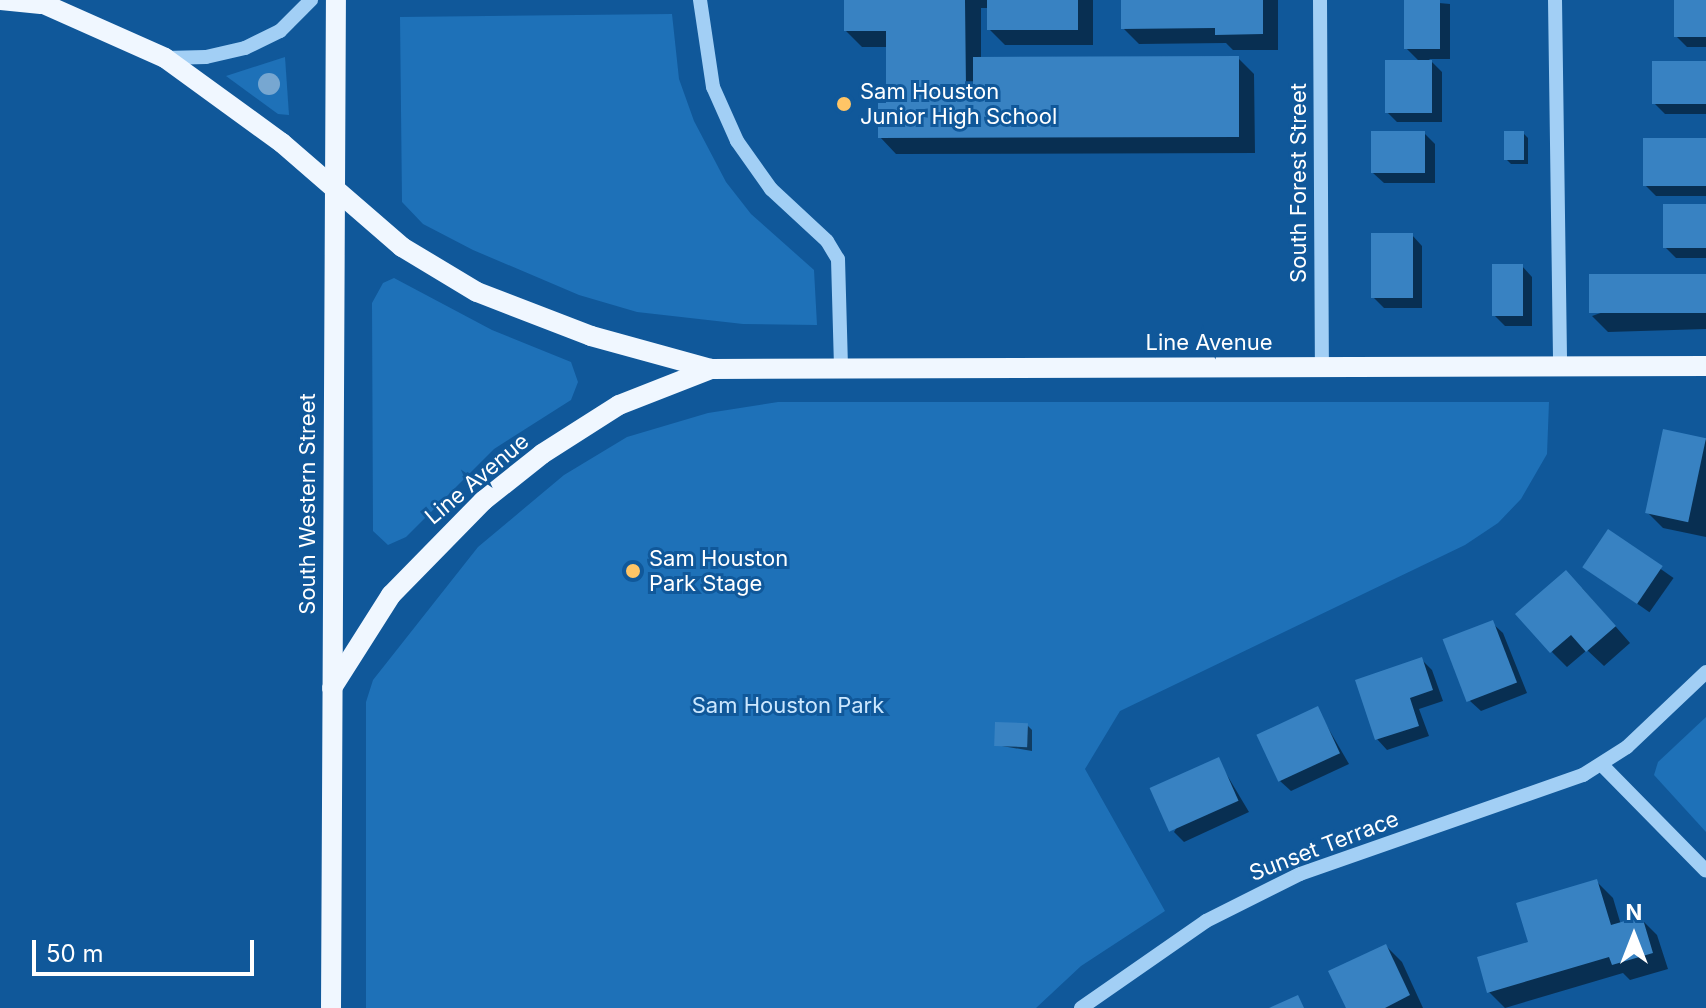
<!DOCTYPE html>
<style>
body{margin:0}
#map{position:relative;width:1706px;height:1008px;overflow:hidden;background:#10589a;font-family:Inter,sans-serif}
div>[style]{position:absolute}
.green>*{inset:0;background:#1e71b8}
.shadow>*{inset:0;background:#0007;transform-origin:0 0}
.building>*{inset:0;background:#3882c2;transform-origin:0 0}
.minor>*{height:14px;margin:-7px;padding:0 7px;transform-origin:7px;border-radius:7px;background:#a2cff5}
.major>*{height:20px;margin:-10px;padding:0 10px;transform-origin:10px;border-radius:10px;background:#f0f7ff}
.trees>*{width:22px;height:22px;margin:-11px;border-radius:50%;background:#77a7d1}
.dots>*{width:22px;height:22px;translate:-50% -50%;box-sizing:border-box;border:4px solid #10589a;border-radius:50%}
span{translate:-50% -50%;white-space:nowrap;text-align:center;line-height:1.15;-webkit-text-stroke:6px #10589a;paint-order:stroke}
.poi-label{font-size:22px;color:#fff}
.left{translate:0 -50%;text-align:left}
.street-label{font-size:22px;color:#fff}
.park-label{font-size:22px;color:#cbe7fe}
.north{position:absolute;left:1594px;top:896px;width:80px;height:80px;-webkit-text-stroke:6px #10589a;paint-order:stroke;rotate:0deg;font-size:22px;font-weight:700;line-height:32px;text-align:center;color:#fff}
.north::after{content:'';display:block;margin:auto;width:28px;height:36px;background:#fff;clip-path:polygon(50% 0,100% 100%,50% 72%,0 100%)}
.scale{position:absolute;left:32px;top:940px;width:222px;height:36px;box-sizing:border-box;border:4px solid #fff;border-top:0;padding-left:10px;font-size:24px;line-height:28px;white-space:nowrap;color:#fff;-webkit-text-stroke:6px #10589a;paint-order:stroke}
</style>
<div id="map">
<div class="green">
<i style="clip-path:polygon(672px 14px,679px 79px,694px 121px,726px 182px,751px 214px,814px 270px,817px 325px,743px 324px,637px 312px,579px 295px,473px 250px,423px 224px,402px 202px,400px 17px)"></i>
<i style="clip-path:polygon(285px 57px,289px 115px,278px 114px,226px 76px)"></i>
<i style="clip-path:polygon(394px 278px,492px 330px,571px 362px,578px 382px,571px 400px,494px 449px,406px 537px,388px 545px,373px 531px,372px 303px,383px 283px)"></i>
<i style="clip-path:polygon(778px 402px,1549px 402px,1547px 454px,1521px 499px,1498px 523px,1465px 545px,1120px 711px,1085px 769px,1165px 911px,1081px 966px,1036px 1008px,366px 1008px,366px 702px,373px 680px,478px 547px,564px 475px,627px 437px,708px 413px)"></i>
<i style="clip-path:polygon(1706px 717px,1706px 832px,1654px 775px,1658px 762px)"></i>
</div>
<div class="shadow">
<i style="clip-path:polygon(846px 0,1093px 0,1093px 45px,1005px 45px,989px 29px,989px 8px,981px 8px,981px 59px,1238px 58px,1254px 74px,1255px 153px,896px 154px,880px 137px,888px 105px,888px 47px,862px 47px,846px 31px)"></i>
<i style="clip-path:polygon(1123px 0,1278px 0,1278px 50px,1233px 50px,1226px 43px,1139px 44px,1123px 28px)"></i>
<i style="clip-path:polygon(1406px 0,1450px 4px,1450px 59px,1429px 59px,1442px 72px,1442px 122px,1397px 122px,1387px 112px,1420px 62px,1406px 48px)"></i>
<i style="clip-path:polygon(1676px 0,1706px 0,1706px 47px,1687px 47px,1676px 36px)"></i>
<i style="clip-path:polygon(1706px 63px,1706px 114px,1665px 114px,1654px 103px)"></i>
<i style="clip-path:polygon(1424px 133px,1435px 144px,1435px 183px,1384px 183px,1373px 173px)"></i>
<i style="clip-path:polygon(1523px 133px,1528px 138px,1528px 164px,1511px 164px,1506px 159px)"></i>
<i style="clip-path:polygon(1706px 140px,1706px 196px,1656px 196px,1645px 185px)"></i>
<i style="clip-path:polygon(1706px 206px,1706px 258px,1676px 258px,1665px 247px)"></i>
<i style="clip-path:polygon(1412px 235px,1422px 246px,1422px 308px,1384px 308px,1373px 297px)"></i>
<i style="clip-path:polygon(1522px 266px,1532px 277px,1532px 326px,1505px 326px,1494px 315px)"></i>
<i style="clip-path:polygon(1706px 276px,1706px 329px,1608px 332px,1592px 316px)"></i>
<i style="clip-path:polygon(1664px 431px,1706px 440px,1706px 537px,1663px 528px,1647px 512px)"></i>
<i style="left:1608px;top:532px;width:80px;height:42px;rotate:35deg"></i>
<i style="clip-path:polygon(1582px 588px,1630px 643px,1604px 666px,1587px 650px,1567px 667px,1552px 652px)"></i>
<i style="clip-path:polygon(1492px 623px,1503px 633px,1527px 693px,1481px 711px,1470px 701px)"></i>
<i style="clip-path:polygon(1422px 660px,1432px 670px,1443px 701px,1419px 709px,1429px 736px,1387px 750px,1377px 739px)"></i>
<i style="clip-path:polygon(1317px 709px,1349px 764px,1291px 791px,1280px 781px)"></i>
<i style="clip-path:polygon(1027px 725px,1032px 730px,1032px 751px,996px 745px)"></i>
<i style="clip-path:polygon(1218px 760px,1249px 812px,1184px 842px,1174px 832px)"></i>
<i style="clip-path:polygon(1597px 882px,1613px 898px,1621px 925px,1641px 919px,1657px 935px,1668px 969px,1630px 980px,1623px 973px,1505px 1008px,1489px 992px)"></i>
<i style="clip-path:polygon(1386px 946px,1402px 962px,1423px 1008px,1348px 1008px)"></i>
</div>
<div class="building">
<i style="clip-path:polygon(844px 0,965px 0,966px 88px,973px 88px,973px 57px,1239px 56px,1239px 137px,878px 138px,878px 103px,886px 103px,886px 31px,844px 31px)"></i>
<i style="left:987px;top:0;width:91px;height:30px"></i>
<i style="clip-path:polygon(1121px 0,1263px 0,1263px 34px,1215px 35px,1215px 28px,1121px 29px)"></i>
<i style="left:1404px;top:0;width:36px;height:49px"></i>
<i style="left:1674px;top:0;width:32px;height:37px"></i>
<i style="left:1385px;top:60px;width:47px;height:53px"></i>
<i style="left:1652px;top:61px;width:54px;height:43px"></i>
<i style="left:1371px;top:131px;width:54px;height:42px"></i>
<i style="left:1504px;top:131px;width:20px;height:29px"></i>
<i style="left:1643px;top:138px;width:63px;height:48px"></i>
<i style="left:1663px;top:204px;width:43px;height:44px"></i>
<i style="left:1371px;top:233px;width:42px;height:65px"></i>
<i style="left:1492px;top:264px;width:31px;height:52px"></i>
<i style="left:1706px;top:274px;width:39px;height:117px;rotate:90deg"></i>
<i style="left:1663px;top:429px;width:44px;height:86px;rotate:12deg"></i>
<i style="left:1608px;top:529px;width:66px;height:46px;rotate:34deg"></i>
<i style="clip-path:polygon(1566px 570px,1616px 626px,1586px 652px,1571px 635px,1550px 653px,1515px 614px)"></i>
<i style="left:1493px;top:620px;width:67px;height:54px;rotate:69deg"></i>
<i style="clip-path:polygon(1422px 657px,1433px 690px,1410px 698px,1419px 726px,1375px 740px,1355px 680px)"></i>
<i style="left:1318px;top:706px;width:52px;height:68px;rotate:65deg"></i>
<i style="left:995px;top:722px;width:33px;height:24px;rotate:2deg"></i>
<i style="left:1219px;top:757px;width:48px;height:76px;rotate:66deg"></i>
<i style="clip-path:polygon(1597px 879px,1611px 925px,1642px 916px,1653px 953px,1612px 965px,1609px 957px,1487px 993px,1477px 957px,1528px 942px,1516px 903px)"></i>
<i style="clip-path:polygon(1386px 944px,1410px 995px,1385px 1008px,1346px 1008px,1328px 971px)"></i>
<i style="clip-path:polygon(1298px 995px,1304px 1008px,1269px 1008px)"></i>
</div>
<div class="minor">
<i style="left:700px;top:0;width:88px;rotate:81.5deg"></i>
<i style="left:713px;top:87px;width:59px;rotate:66deg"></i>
<i style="left:737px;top:141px;width:59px;rotate:54.7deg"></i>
<i style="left:771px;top:189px;width:76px;rotate:42.9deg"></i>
<i style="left:827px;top:241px;width:21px;rotate:59deg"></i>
<i style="left:838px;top:259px;width:109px;rotate:88.4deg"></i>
<i style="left:1320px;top:0;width:367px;rotate:89.7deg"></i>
<i style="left:1555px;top:0;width:366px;rotate:89.2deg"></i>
<i style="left:165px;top:58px;width:41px;rotate:-1.4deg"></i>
<i style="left:206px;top:57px;width:40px;rotate:-13deg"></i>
<i style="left:245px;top:48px;width:39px;rotate:-26deg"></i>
<i style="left:280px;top:31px;width:44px;rotate:-45deg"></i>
<i style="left:1602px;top:765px;width:148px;rotate:45.5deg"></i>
<i style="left:1081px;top:1008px;width:152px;rotate:-34.8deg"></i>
<i style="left:1206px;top:921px;width:105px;rotate:-26.6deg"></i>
<i style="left:1300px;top:874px;width:300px;rotate:-19.3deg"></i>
<i style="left:1583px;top:775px;width:52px;rotate:-32.5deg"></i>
<i style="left:1627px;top:747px;width:109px;rotate:-43.5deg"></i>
</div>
<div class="major">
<i style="left:0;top:0;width:41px;rotate:5.6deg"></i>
<i style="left:35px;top:0;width:142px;rotate:24deg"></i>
<i style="left:165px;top:58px;width:145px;rotate:36deg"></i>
<i style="left:282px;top:143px;width:159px;rotate:40.9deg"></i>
<i style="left:402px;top:247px;width:87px;rotate:31deg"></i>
<i style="left:477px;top:292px;width:122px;rotate:21.1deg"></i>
<i style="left:591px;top:336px;width:124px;rotate:15.4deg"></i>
<i style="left:711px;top:369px;width:995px;rotate:-0.17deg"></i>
<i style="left:332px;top:688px;width:110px;rotate:-57.6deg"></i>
<i style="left:391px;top:595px;width:132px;rotate:-45.6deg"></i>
<i style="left:483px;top:501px;width:75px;rotate:-38.5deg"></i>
<i style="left:542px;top:454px;width:91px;rotate:-32.5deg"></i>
<i style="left:619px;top:405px;width:99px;rotate:-21.4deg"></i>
<i style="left:331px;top:1008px;width:1008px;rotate:-89.72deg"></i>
</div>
<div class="trees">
<i style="left:269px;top:84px"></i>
</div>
<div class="dots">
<i style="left:844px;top:104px;background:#ffc566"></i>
<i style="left:633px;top:571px;background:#ffc566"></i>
</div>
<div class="poi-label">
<span class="left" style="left:860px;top:104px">Sam Houston<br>Junior High School</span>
<span class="left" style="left:649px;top:571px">Sam Houston<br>Park Stage</span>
</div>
<div class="street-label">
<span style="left:1299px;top:183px;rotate:-90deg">South Forest Street</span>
<span style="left:1209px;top:343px">Line Avenue</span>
<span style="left:477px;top:479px;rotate:-40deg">Line Avenue</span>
<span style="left:308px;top:504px;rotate:-90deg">South Western Street</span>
<span style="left:1324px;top:846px;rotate:-21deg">Sunset Terrace</span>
</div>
<div class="park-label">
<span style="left:788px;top:706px">Sam Houston Park</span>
</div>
<div class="north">N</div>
<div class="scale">50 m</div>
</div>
